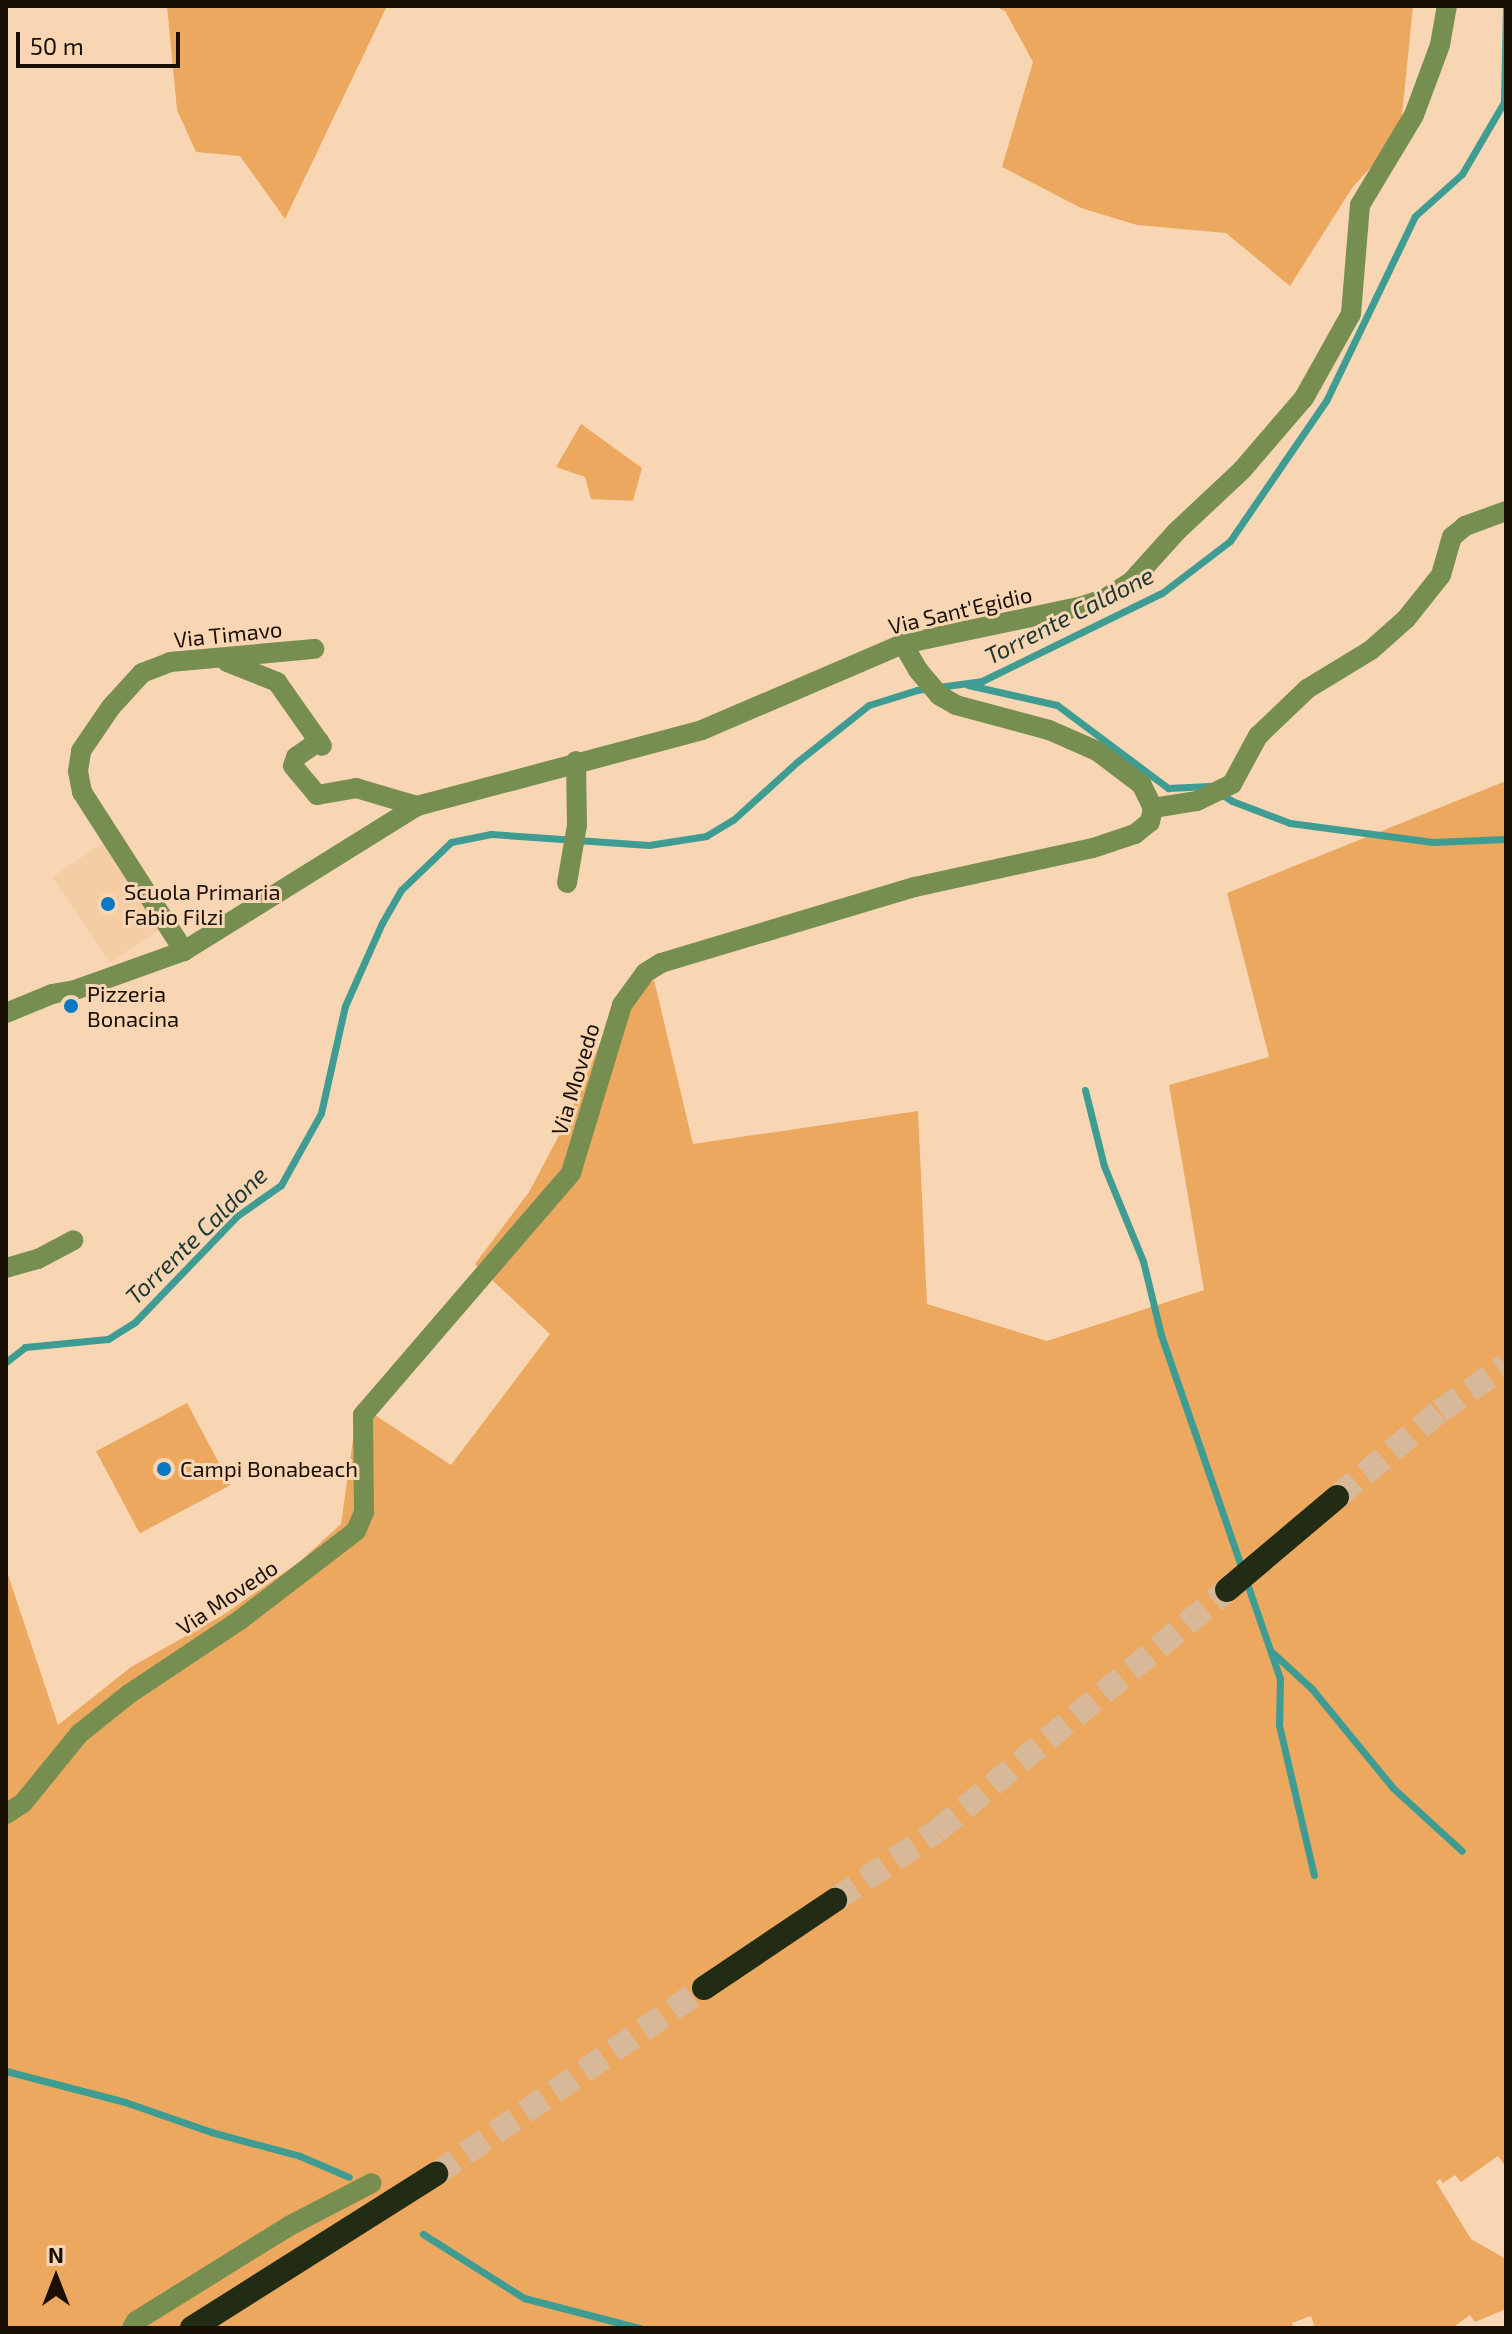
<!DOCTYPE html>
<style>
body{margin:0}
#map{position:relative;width:1512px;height:2334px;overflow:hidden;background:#f8d6b3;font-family:"Exo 2",sans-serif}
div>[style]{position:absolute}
.built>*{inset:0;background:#f5cda4;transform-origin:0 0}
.green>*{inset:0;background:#eca85f;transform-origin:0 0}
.stream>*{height:7px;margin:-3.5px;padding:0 3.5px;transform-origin:3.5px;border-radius:3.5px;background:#3f9c93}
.highway-tunnel>*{height:24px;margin-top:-12px;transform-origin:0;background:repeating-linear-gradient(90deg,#d7b899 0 24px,transparent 0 36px)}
.minor>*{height:20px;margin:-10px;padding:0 10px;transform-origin:10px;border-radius:10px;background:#768f50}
.highway>*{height:24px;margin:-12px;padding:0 12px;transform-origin:12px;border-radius:12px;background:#222b14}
.dots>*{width:22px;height:22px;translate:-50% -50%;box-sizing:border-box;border:4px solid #f8d6b3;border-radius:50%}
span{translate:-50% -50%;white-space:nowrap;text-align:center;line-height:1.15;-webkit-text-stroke:6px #f8d6b3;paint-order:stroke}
.street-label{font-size:22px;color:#1a0f04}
.poi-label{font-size:22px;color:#1a0f04}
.left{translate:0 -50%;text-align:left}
.water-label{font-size:24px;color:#1b3734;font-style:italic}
.frame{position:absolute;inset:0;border:8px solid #1a0f04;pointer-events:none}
.north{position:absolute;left:16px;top:2238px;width:80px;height:80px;-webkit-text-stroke:6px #f8d6b3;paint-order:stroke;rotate:0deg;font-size:22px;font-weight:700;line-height:32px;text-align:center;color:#1a0f04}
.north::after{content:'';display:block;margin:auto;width:28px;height:36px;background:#1a0f04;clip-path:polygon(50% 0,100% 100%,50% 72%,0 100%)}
.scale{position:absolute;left:16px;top:32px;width:164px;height:36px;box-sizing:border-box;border:4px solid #1a0f04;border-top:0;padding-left:10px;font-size:24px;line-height:28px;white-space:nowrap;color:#1a0f04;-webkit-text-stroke:6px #f8d6b3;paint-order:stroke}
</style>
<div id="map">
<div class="built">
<i style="left:106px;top:841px;width:103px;height:65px;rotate:56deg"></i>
</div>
<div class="green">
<i style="clip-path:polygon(167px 6px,387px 6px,285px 219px,240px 156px,196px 152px,177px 110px)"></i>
<i style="clip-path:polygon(994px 6px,1413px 6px,1400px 135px,1352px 188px,1290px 286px,1226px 233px,1137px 225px,1081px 208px,1002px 167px,1033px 62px,1005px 11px)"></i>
<i style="clip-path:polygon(581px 424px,642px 468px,633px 501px,591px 499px,585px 477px,556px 467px)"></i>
<i style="clip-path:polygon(1506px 781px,1506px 2167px,1498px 2156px,1461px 2182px,1455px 2175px,1443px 2183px,1440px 2179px,1436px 2182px,1471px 2239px,1506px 2259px,1506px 2309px,1475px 2322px,1470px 2315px,1452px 2328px,1315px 2328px,1311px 2316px,1292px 2323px,1293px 2328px,6px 2328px,6px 1569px,58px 1725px,131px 1667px,223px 1615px,298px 1563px,341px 1524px,358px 1404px,451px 1465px,550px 1334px,475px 1264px,529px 1192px,565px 1124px,614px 1011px,654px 980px,693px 1144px,918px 1111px,927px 1304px,1047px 1341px,1204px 1290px,1169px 1085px,1269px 1057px,1227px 893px)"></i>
<i style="left:187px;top:1403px;width:93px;height:103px;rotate:62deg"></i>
</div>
<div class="stream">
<i style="left:968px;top:685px;width:91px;rotate:12.7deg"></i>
<i style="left:1057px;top:705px;width:139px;rotate:36.8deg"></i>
<i style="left:1168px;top:788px;width:41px;rotate:-2.8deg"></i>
<i style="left:1209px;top:786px;width:27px;rotate:33deg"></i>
<i style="left:1232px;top:801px;width:62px;rotate:20.8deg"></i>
<i style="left:1290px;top:823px;width:144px;rotate:7.6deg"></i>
<i style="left:1433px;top:842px;width:73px;rotate:-2.4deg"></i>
<i style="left:1085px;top:1090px;width:78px;rotate:76deg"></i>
<i style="left:1104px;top:1166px;width:103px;rotate:67.7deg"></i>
<i style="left:1143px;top:1261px;width:76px;rotate:76.3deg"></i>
<i style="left:1161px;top:1335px;width:363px;rotate:70.9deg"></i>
<i style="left:1280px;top:1678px;width:47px;rotate:91.2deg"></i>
<i style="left:1279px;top:1725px;width:154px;rotate:76.9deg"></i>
<i style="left:6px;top:1362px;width:24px;rotate:-38deg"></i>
<i style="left:25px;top:1347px;width:83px;rotate:-5.5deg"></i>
<i style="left:108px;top:1339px;width:32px;rotate:-32deg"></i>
<i style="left:135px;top:1322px;width:147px;rotate:-46.1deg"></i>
<i style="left:237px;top:1216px;width:54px;rotate:-35.2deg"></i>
<i style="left:281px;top:1185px;width:82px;rotate:-60.9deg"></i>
<i style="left:321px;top:1113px;width:110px;rotate:-77.4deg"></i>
<i style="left:345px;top:1006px;width:91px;rotate:-66deg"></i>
<i style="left:382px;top:923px;width:38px;rotate:-60deg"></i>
<i style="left:401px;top:890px;width:69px;rotate:-43.8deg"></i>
<i style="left:451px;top:842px;width:41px;rotate:-11.3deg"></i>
<i style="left:491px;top:834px;width:158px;rotate:4deg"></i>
<i style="left:649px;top:845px;width:58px;rotate:-9deg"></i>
<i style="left:706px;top:836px;width:31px;rotate:-31deg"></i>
<i style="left:733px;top:820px;width:86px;rotate:-42.2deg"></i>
<i style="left:797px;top:762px;width:92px;rotate:-38.4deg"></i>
<i style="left:869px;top:705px;width:50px;rotate:-17.4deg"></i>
<i style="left:917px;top:690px;width:66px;rotate:-7.9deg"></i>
<i style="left:982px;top:681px;width:200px;rotate:-26.1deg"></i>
<i style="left:1162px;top:593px;width:86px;rotate:-37.4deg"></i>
<i style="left:1230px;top:541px;width:170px;rotate:-55.6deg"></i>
<i style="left:1326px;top:401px;width:205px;rotate:-64.3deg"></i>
<i style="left:1415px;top:216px;width:63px;rotate:-41.8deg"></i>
<i style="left:1462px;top:174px;width:83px;rotate:-59.7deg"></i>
<i style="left:1504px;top:102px;width:96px;rotate:-88.8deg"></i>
<i style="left:1273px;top:1653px;width:53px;rotate:42.7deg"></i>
<i style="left:1312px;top:1689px;width:128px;rotate:50.7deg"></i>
<i style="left:1393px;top:1788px;width:93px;rotate:42.4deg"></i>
<i style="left:6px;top:2071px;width:123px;rotate:14.6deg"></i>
<i style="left:125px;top:2102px;width:91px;rotate:19.2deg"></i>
<i style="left:211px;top:2132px;width:92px;rotate:15.1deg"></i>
<i style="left:300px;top:2156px;width:53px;rotate:23.2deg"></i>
<i style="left:423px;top:2234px;width:120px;rotate:32.4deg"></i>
<i style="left:524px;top:2298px;width:119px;rotate:14.6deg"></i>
</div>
<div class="highway-tunnel">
<i style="left:1337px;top:1497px;width:134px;rotate:-39.9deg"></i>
<i style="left:1440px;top:1411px;width:80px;rotate:-34.9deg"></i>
<i style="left:835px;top:1900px;width:123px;rotate:-34.1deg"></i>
<i style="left:937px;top:1831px;width:377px;rotate:-39.7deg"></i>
<i style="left:436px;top:2174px;width:326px;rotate:-34.8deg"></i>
</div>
<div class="minor">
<i style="left:227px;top:662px;width:54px;rotate:21.8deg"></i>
<i style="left:277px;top:682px;width:78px;rotate:54.9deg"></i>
<i style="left:319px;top:741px;width:28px;rotate:145deg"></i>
<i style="left:296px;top:757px;width:9px;rotate:108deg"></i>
<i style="left:293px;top:766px;width:38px;rotate:50deg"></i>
<i style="left:317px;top:795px;width:40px;rotate:-10deg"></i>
<i style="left:356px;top:788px;width:64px;rotate:16.4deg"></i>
<i style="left:1153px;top:808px;width:45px;rotate:-9deg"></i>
<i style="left:1197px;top:801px;width:39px;rotate:-26deg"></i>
<i style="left:1232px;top:784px;width:55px;rotate:-61.6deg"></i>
<i style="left:1258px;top:736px;width:68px;rotate:-43.8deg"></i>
<i style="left:1307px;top:689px;width:75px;rotate:-31.4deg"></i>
<i style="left:1371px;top:650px;width:47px;rotate:-41.5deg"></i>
<i style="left:1406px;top:619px;width:56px;rotate:-51.5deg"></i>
<i style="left:1441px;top:575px;width:40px;rotate:-74deg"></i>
<i style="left:1452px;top:537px;width:17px;rotate:-40deg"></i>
<i style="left:1465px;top:526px;width:44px;rotate:-20.1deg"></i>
<i style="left:567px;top:883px;width:59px;rotate:-80.2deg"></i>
<i style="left:577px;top:825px;width:64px;rotate:-90.9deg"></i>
<i style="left:184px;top:951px;width:189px;rotate:-122.7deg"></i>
<i style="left:82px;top:792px;width:21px;rotate:-101deg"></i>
<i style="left:78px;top:771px;width:20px;rotate:-81deg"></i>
<i style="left:81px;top:751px;width:53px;rotate:-55.7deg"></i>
<i style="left:111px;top:707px;width:46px;rotate:-47.6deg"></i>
<i style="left:142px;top:673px;width:30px;rotate:-21deg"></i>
<i style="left:170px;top:662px;width:145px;rotate:-5.2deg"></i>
<i style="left:6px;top:1013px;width:50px;rotate:-22.4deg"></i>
<i style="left:52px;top:994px;width:23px;rotate:-10deg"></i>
<i style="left:75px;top:990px;width:116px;rotate:-19.7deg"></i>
<i style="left:184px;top:951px;width:274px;rotate:-31.9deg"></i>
<i style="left:417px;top:806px;width:295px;rotate:-14.9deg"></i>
<i style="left:702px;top:730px;width:219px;rotate:-23.2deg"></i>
<i style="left:903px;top:644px;width:184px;rotate:-11.9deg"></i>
<i style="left:1083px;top:606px;width:24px;rotate:-19deg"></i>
<i style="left:1106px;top:598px;width:30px;rotate:-33deg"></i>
<i style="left:1131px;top:582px;width:67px;rotate:-48deg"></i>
<i style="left:1176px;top:532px;width:91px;rotate:-43.2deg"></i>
<i style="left:1242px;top:470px;width:95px;rotate:-49.3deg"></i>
<i style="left:1304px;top:398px;width:96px;rotate:-60.8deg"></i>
<i style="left:1351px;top:314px;width:109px;rotate:-85.3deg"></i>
<i style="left:1360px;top:205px;width:105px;rotate:-59deg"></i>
<i style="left:1414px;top:115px;width:75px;rotate:-69.6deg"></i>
<i style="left:1440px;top:45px;width:40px;rotate:-80deg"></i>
<i style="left:6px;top:1268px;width:33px;rotate:-16deg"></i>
<i style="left:38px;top:1259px;width:40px;rotate:-28deg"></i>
<i style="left:6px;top:1814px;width:20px;rotate:-33deg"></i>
<i style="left:23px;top:1803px;width:89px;rotate:-50.9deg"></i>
<i style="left:79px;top:1734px;width:64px;rotate:-38.7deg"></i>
<i style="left:129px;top:1694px;width:133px;rotate:-33.7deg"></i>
<i style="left:240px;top:1620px;width:146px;rotate:-37.5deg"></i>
<i style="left:356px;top:1531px;width:21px;rotate:-67deg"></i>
<i style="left:364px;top:1512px;width:97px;rotate:-90.6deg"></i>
<i style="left:363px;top:1415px;width:319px;rotate:-49.3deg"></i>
<i style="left:571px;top:1173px;width:176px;rotate:-73.1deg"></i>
<i style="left:622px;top:1005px;width:39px;rotate:-54deg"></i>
<i style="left:645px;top:973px;width:19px;rotate:-32deg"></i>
<i style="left:661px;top:963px;width:265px;rotate:-16.7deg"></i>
<i style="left:915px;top:887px;width:182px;rotate:-12.4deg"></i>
<i style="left:1093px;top:848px;width:44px;rotate:-18.4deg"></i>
<i style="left:1135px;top:834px;width:19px;rotate:-39deg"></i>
<i style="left:1150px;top:822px;width:14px;rotate:-78deg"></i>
<i style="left:1153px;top:808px;width:25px;rotate:-116deg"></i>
<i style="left:1142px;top:785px;width:56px;rotate:-142.9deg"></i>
<i style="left:1097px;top:751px;width:52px;rotate:-156.4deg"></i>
<i style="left:1049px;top:730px;width:96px;rotate:-165deg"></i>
<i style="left:956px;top:705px;width:20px;rotate:-150deg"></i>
<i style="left:939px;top:695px;width:33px;rotate:-130deg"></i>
<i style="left:918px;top:670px;width:30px;rotate:-120deg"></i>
<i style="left:132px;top:2328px;width:8px;rotate:-60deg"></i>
<i style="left:136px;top:2321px;width:180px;rotate:-31.8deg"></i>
<i style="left:289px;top:2226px;width:93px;rotate:-27.4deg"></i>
</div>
<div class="highway">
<i style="left:1227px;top:1590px;width:144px;rotate:-40.2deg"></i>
<i style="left:704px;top:1988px;width:158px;rotate:-33.9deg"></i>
<i style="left:192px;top:2328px;width:289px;rotate:-32.3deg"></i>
</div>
<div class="dots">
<i style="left:108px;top:904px;background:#0979c3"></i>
<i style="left:71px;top:1006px;background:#0979c3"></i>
<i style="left:164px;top:1469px;background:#0979c3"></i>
</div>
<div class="street-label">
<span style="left:960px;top:610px;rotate:-13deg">Via Sant'Egidio</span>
<span style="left:228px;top:634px;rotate:-6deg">Via Timavo</span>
<span style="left:575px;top:1079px;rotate:-73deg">Via Movedo</span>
<span style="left:227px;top:1597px;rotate:-34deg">Via Movedo</span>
</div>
<div class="poi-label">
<span class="left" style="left:124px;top:904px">Scuola Primaria<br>Fabio Filzi</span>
<span class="left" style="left:87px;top:1006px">Pizzeria<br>Bonacina</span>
<span class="left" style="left:180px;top:1469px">Campi Bonabeach</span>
</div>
<div class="water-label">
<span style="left:1069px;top:615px;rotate:-27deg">Torrente Caldone</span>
<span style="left:196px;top:1235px;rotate:-44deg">Torrente Caldone</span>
</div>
<div class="frame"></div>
<div class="north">N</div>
<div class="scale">50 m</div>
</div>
